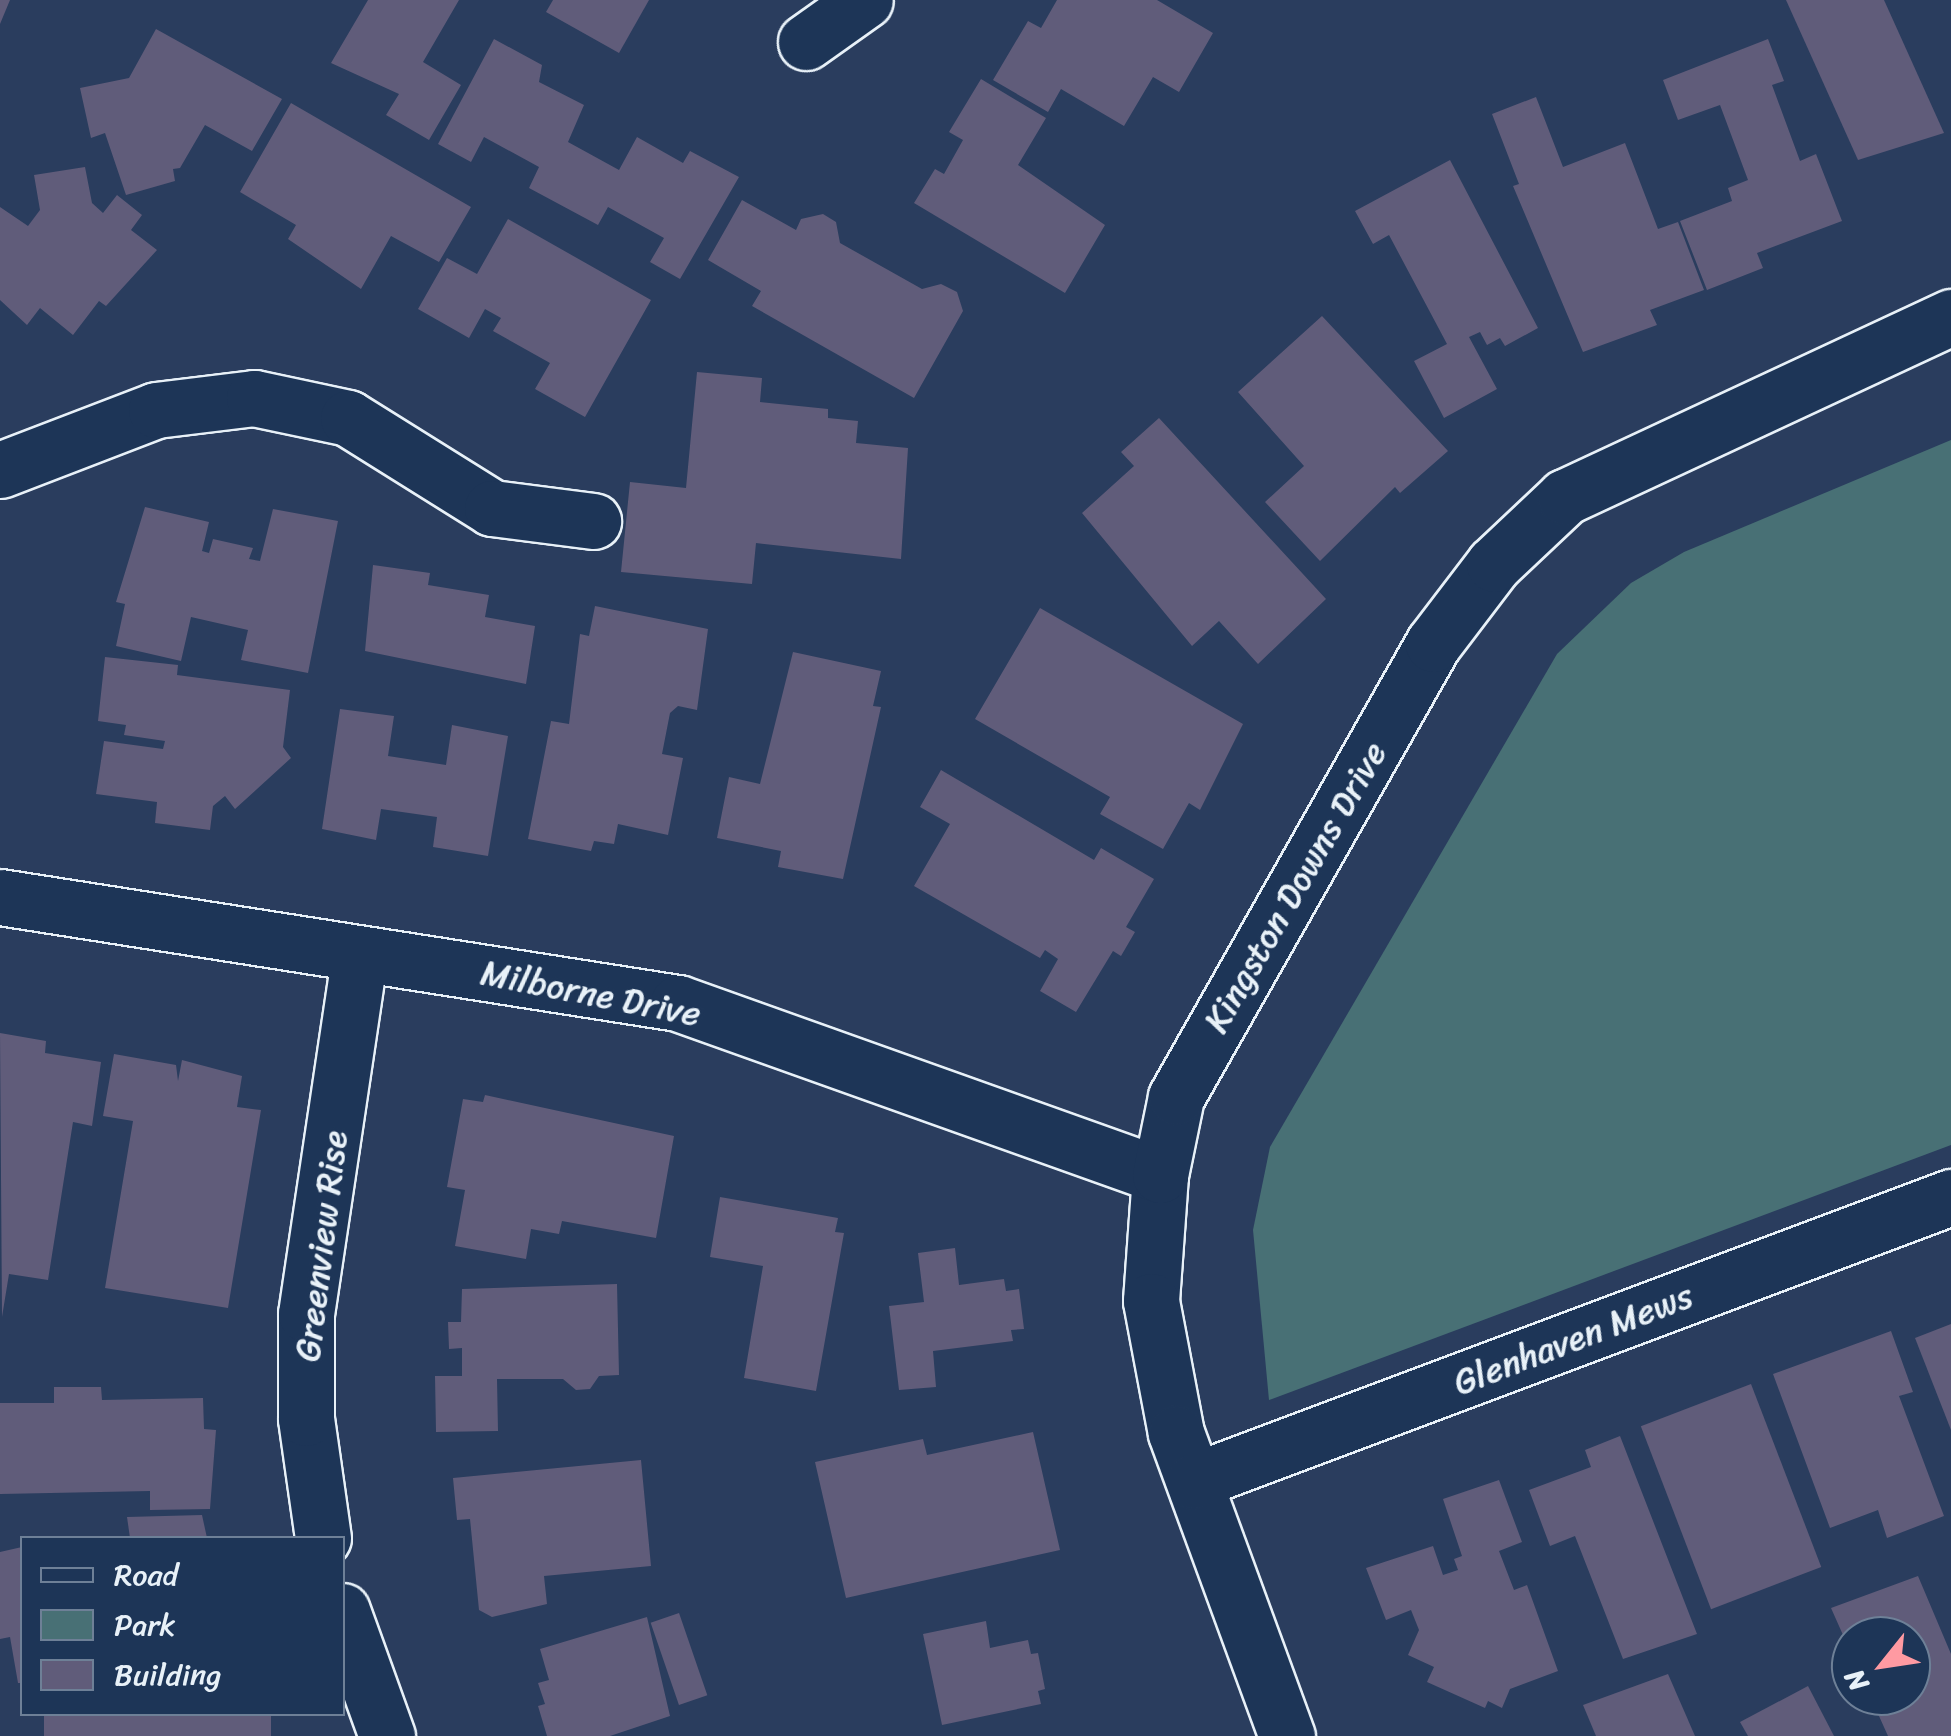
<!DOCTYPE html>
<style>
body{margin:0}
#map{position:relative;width:1951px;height:1736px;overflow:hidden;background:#2a3d5e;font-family:Sriracha,sans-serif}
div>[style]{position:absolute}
.green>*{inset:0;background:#487075}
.building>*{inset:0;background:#605c7a;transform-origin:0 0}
.roads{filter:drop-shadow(2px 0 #e8f1f8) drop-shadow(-2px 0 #e8f1f8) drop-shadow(0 2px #e8f1f8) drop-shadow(0 -2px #e8f1f8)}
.minor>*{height:55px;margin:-27.5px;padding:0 27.5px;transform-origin:27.5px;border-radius:27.5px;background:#1d3557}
.tertiary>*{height:55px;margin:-27.5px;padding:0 27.5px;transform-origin:27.5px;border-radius:27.5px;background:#1d3557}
span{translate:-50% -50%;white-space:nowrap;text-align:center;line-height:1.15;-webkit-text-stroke:8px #1d3557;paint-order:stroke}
.street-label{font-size:35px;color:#e8f1f8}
.legend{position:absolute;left:20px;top:1536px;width:325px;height:180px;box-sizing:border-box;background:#1d3557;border:2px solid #6e8097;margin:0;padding:12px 18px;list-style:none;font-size:30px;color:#e8f1f8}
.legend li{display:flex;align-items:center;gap:20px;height:50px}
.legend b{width:50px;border:2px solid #6e8097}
.north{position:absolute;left:1831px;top:1616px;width:100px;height:100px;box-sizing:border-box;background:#1d3557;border:2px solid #6e8097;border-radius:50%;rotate:240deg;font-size:28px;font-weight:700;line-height:40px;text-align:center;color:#e8f1f8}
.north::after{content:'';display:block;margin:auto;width:35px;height:45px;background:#ff9aa2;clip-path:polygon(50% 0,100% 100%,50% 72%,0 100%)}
</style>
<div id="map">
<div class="green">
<i style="clip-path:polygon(1951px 440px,1951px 1145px,1269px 1400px,1253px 1230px,1270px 1147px,1557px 654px,1631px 583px,1684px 552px)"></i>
</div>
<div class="building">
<i style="clip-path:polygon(0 0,10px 0,0 24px)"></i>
<i style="clip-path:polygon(368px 0,459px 0,423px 62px,461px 85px,429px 140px,386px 115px,399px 94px,331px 63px)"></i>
<i style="clip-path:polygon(553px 0,649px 0,619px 53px,546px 12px)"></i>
<i style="clip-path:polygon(1057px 0,1157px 0,1213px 33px,1179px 92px,1153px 77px,1124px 126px,1061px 89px,1048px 112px,993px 80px,1028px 21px,1041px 28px)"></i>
<i style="clip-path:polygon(1786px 0,1884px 0,1944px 133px,1858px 160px)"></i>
<i style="clip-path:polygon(156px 29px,282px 99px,252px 151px,205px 125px,180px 168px,173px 169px,175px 181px,126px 195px,105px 133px,91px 138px,80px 88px,129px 78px)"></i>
<i style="clip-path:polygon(494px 39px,542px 65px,539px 82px,584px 105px,568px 142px,619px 170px,637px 137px,683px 163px,690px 151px,739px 177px,680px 279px,650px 262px,664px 238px,608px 207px,598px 225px,529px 188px,539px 167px,484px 137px,471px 162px,438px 144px)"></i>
<i style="clip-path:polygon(1768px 39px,1784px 81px,1772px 85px,1800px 161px,1816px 154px,1842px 221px,1757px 253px,1763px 268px,1707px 290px,1680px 221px,1732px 201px,1728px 188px,1748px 180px,1720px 105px,1678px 120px,1663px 80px)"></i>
<i style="clip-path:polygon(981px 79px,1046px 118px,1018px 165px,1105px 225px,1065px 293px,914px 203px,935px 169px,944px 174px,963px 140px,949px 132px)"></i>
<i style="clip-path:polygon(1536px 97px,1563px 167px,1625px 143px,1658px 229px,1678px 222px,1704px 290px,1650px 310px,1657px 325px,1583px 352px,1513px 186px,1519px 184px,1492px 114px)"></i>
<i style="clip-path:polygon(291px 103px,471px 207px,439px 262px,391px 236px,361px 289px,288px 239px,296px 225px,240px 192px)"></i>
<i style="clip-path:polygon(1450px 160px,1538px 328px,1505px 346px,1500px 338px,1487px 345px,1480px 332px,1469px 337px,1497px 389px,1444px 418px,1414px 361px,1447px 344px,1389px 235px,1373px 244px,1355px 211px)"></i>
<i style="clip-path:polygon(85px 167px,92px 203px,103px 213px,117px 195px,142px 215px,131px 230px,157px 250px,106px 306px,99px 301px,73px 335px,40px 308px,27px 325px,0 300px,0 207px,28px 226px,40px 210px,34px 175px)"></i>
<i style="clip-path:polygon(742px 200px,796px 230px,801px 219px,823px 214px,836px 222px,840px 243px,922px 289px,941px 284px,957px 292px,963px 311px,914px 398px,752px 306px,761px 291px,708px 260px)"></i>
<i style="clip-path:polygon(508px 219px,651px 300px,585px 417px,535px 389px,550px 363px,493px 331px,501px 318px,485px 309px,469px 338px,418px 309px,447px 258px,477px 274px)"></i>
<i style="clip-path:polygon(1322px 316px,1448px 451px,1400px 493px,1395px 487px,1320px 561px,1265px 502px,1304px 466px,1238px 392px)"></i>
<i style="clip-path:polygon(697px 372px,762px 378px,760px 402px,828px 409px,828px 418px,858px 421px,856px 443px,908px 448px,901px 559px,756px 543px,752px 584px,621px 572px,630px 482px,686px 488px)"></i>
<i style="clip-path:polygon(1159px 418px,1326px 599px,1258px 664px,1219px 621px,1192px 646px,1082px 513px,1134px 466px,1121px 452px)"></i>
<i style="clip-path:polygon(145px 507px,209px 522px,202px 551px,209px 553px,213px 539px,253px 548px,249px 559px,260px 561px,273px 509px,338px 521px,308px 673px,241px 660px,248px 630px,191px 617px,181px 661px,116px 646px,125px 604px,116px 602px)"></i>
<i style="clip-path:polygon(373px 565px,430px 573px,428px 585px,489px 595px,485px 617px,535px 626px,526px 684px,365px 651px)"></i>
<i style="clip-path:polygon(595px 606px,708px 629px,697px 710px,678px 706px,670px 713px,662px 754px,683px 758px,668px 835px,618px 824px,614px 844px,594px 841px,591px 851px,528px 839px,551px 721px,569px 724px,580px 634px,589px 636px)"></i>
<i style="clip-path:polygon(1040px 608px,1243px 724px,1200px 810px,1189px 803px,1163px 849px,1100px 814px,1110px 797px,975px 719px)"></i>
<i style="clip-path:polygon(793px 652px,881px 671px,873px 706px,881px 707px,843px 879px,778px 867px,781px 851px,717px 838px,729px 777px,760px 784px)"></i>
<i style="clip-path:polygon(105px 657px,178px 665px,177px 675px,290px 690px,283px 747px,291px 758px,235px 809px,225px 796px,213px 806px,210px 830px,155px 823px,157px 802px,96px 794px,104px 741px,163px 749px,165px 741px,124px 735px,126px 725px,98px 721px)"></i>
<i style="clip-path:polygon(340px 709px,394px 716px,388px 756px,446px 765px,452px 725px,508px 736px,488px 856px,433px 847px,437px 817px,381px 809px,376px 840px,322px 829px)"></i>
<i style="clip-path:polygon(941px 770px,1094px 860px,1101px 848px,1154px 879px,1126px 927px,1135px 932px,1121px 956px,1113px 951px,1076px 1012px,1040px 991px,1058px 959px,1045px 950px,1040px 958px,914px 886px,950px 824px,920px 807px)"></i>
<i style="clip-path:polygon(0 1033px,46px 1041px,45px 1053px,101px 1062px,92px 1126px,73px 1122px,48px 1280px,9px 1274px,2px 1317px)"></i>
<i style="clip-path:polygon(114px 1054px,176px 1065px,178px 1081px,182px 1060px,242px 1076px,237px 1107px,261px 1110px,228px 1308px,105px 1288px,133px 1121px,103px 1116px)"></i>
<i style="clip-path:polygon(485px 1095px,674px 1136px,656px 1238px,562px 1221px,559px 1234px,531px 1229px,526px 1259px,455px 1246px,465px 1190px,447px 1187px,463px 1099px,483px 1102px)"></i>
<i style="clip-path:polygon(720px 1197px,838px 1218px,835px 1232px,844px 1233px,816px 1391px,744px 1378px,763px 1266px,710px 1257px)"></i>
<i style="clip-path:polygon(955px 1248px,959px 1285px,1004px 1279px,1006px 1291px,1019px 1289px,1024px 1329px,1011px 1330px,1013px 1341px,933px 1351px,936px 1387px,899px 1390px,889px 1306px,924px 1302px,918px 1253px)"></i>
<i style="clip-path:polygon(617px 1284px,619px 1375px,599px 1376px,590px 1389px,576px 1390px,563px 1379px,497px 1379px,498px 1431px,436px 1432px,435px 1376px,462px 1376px,462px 1348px,449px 1349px,448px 1322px,461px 1322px,462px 1289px)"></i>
<i style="clip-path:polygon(1951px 1324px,1951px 1430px,1915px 1338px)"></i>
<i style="clip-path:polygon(1891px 1331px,1913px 1392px,1899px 1396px,1944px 1516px,1887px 1538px,1878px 1510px,1830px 1528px,1773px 1374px)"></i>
<i style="left:1751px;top:1384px;width:196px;height:118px;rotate:69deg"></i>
<i style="clip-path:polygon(54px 1387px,101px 1387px,102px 1400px,203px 1398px,204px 1429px,216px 1430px,210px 1509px,150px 1510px,150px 1491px,0 1494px,0 1403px,54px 1403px)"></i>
<i style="clip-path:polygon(1033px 1432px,1060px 1550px,846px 1598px,815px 1462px,923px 1439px,927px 1455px)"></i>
<i style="clip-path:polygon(1620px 1436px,1697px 1634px,1623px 1659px,1575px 1536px,1550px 1546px,1529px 1490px,1591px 1467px,1585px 1450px)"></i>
<i style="clip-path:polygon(641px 1460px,651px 1566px,544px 1576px,547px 1604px,492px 1617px,479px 1610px,470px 1519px,457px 1520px,453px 1478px)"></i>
<i style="clip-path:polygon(1499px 1480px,1522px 1542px,1499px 1551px,1514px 1590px,1527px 1585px,1558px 1671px,1510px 1689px,1502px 1708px,1488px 1701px,1485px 1708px,1427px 1682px,1434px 1667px,1408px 1655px,1419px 1630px,1411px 1610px,1386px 1620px,1366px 1568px,1433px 1546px,1443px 1575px,1458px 1570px,1454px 1559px,1462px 1556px,1443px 1499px)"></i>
<i style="clip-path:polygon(202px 1515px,207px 1538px,130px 1538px,127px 1517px)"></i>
<i style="clip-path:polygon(22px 1547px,22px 1683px,18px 1683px,10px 1637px,0 1639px,0 1552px)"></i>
<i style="clip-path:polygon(1918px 1576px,1951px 1654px,1951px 1736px,1888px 1736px,1870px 1696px,1911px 1696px,1911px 1636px,1851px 1636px,1851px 1653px,1831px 1608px)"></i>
<i style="left:679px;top:1613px;width:87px;height:30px;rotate:71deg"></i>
<i style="clip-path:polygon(647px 1617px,670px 1716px,610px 1736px,547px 1736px,538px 1706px,545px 1704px,538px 1683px,549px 1680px,540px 1649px)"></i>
<i style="clip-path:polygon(986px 1621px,990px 1648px,1028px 1640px,1031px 1654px,1038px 1653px,1045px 1689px,1038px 1691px,1041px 1704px,942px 1725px,923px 1634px)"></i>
<i style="clip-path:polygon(1668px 1674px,1695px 1736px,1596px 1736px,1583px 1705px)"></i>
<i style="clip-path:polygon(1808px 1686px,1834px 1736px,1748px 1736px,1740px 1722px)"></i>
<i style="left:44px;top:1714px;width:227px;height:23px"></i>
</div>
<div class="roads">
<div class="minor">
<i style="left:806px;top:42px;width:72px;rotate:-35.4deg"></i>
<i style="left:0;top:470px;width:167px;rotate:-21deg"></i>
<i style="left:156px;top:410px;width:99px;rotate:-7deg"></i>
<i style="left:254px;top:398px;width:96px;rotate:12deg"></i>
<i style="left:348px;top:418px;width:170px;rotate:32deg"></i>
<i style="left:492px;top:508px;width:102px;rotate:7.3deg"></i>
<i style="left:1160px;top:1175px;width:126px;rotate:94.1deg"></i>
<i style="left:1151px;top:1301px;width:134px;rotate:79.3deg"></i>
<i style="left:1176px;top:1433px;width:323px;rotate:69.9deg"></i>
<i style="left:1194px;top:1481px;width:809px;rotate:-20.56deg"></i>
<i style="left:323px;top:1538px;width:121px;rotate:-98.1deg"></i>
<i style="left:306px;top:1418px;width:104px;rotate:-90deg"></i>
<i style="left:306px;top:1314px;width:364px;rotate:-81.5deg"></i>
<i style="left:342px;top:1611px;width:133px;rotate:70.2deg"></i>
</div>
<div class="tertiary">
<i style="left:0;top:897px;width:686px;rotate:8.89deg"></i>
<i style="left:678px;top:1003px;width:512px;rotate:19.64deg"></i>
<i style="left:1160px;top:1175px;width:80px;rotate:-78.4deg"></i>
<i style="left:1176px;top:1097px;width:521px;rotate:-60.43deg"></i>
<i style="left:1433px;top:644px;width:101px;rotate:-52.7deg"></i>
<i style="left:1494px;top:564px;width:98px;rotate:-43.3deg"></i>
<i style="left:1565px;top:497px;width:426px;rotate:-25deg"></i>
</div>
</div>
<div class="street-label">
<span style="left:1295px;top:887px;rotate:-60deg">Kingston Downs Drive</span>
<span style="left:591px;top:993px;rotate:11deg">Milborne Drive</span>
<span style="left:321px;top:1246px;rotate:-83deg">Greenview Rise</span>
<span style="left:1573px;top:1339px;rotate:-21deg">Glenhaven Mews</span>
</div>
<ul class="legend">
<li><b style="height:12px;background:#1d3557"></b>Road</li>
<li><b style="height:28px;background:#487075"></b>Park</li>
<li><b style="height:28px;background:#605c7a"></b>Building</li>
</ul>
<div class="north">N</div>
</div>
